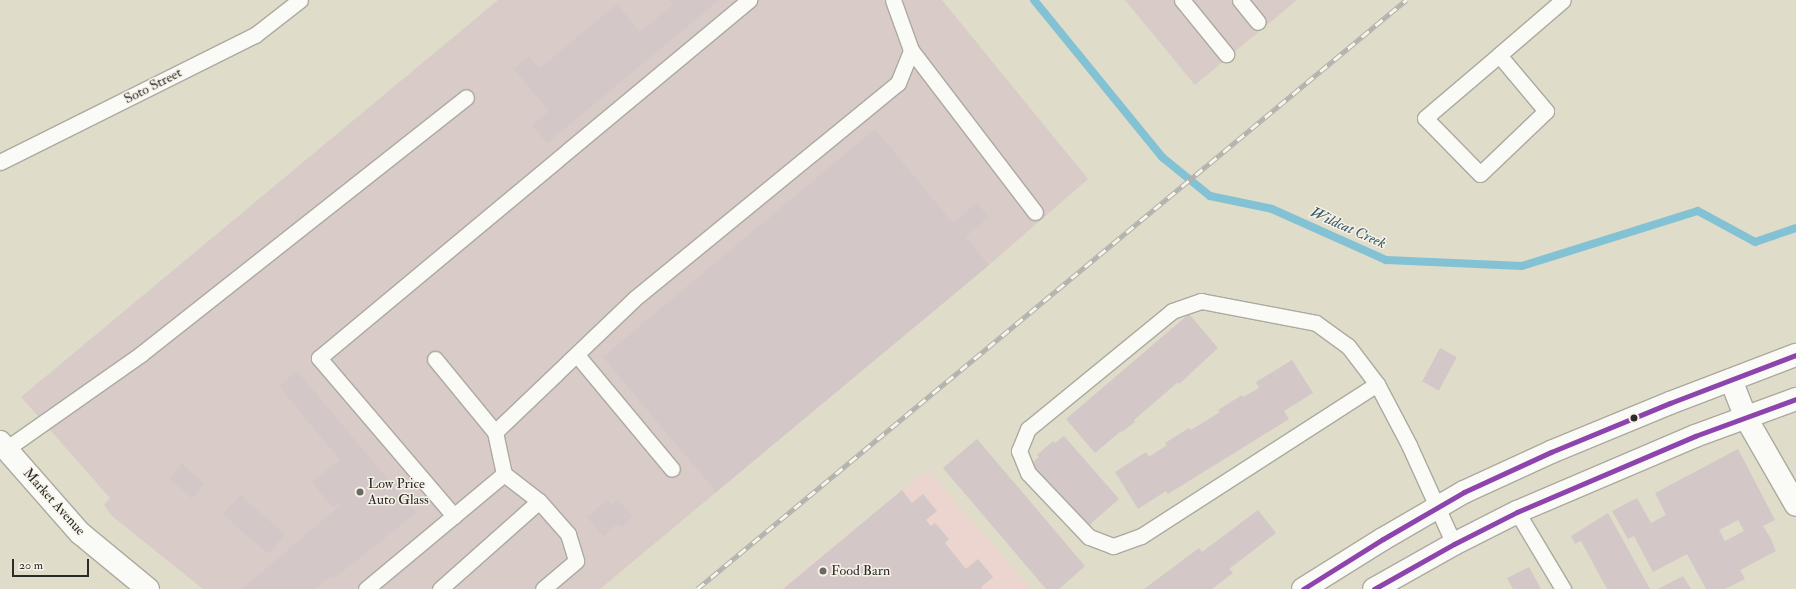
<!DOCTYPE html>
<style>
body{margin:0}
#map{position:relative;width:1796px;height:589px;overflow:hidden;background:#dfdcc9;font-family:"IM FELL Double Pica",serif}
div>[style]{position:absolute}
.built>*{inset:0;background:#ecd5ce}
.industrial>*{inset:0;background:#d8cbc8}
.stream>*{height:8px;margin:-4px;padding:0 4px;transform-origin:4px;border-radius:4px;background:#83c1d4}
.building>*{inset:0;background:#d3c7c7;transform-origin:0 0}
.roads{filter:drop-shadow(1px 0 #acaa9f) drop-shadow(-1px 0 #acaa9f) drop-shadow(0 1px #acaa9f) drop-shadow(0 -1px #acaa9f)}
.lane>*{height:15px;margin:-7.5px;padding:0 7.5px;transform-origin:7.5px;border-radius:7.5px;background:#fafaf7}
.street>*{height:22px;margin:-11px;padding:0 11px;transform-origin:11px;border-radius:11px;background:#fafaf7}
.secondary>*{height:22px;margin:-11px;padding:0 11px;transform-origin:11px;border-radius:11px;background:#fafaf7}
.rail>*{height:4.5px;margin-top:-2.25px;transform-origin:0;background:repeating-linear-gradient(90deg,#f7f3e8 0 9px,#b2b2af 0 18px);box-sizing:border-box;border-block:1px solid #b2b2af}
.bus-1>*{height:5px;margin:-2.5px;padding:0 2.5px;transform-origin:2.5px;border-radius:2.5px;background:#8e44ad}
.dots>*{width:11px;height:11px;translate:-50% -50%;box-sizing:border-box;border:2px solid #f7f3e8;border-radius:50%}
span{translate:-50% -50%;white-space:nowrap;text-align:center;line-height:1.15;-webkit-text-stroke:3px #f7f3e8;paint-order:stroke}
.street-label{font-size:14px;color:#2b2b2b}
.poi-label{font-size:14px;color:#2b2b2b}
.left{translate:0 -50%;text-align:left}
.water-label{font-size:15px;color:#3c5b68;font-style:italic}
.scale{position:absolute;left:12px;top:559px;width:77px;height:18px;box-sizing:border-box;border:2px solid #2b2b2b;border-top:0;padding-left:5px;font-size:12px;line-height:14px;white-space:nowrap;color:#2b2b2b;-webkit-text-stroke:3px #f7f3e8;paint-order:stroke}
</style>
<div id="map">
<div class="built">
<i style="clip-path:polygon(928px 470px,1031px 589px,780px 589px)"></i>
</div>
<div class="industrial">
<i style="clip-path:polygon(498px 0,942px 0,1088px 179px,989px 265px,600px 589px,203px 589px,112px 516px,104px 505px,110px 498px,21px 397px)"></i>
<i style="clip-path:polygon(1125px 0,1297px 0,1195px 85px)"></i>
</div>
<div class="stream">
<i style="left:1034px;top:0;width:203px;rotate:50.8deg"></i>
<i style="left:1162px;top:157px;width:62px;rotate:39.1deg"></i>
<i style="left:1210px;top:196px;width:63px;rotate:11.8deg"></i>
<i style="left:1272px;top:209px;width:125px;rotate:24.1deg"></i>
<i style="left:1386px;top:260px;width:136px;rotate:2.5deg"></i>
<i style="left:1522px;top:266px;width:184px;rotate:-17.4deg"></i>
<i style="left:1698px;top:211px;width:65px;rotate:28.5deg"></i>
<i style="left:1755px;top:242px;width:43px;rotate:-18.9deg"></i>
</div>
<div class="building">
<i style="clip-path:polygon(669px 0,719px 0,547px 143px,532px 125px,549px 111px,514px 69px,529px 57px,539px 69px,617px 4px,640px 32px,673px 5px)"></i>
<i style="clip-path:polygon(875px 129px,953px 223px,977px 203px,989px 217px,965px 237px,989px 265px,716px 492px,603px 357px)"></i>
<i style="clip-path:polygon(1189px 314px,1218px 348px,1179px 384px,1178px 382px,1134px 420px,1135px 422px,1122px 432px,1121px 431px,1095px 453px,1066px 419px)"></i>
<i style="left:1440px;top:348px;width:19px;height:38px;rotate:28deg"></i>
<i style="clip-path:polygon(1292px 360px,1313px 393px,1284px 411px,1289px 419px,1168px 494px,1166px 491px,1138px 509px,1115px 472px,1146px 452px,1149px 457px,1167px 445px,1165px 443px,1189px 428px,1191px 430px,1220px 412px,1218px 410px,1242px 395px,1243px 397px,1259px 388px,1256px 382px)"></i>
<i style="clip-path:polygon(297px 371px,416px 513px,333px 579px,331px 576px,314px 589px,242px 589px,343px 503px,341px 502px,333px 508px,312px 482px,340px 460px,279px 386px)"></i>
<i style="clip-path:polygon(1064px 436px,1119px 499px,1087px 527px,1031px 464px,1039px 457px,1037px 455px,1053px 441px,1055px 443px)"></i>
<i style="clip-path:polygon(977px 439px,1085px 566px,1059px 589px,1046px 589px,943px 468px)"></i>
<i style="clip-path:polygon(evenodd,1738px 449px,1775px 520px,1763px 526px,1770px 537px,1776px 551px,1740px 570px,1745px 579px,1725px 589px,1706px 589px,1687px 554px,1653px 572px,1634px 536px,1628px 539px,1612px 511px,1637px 498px,1651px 523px,1666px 515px,1655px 493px,1738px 449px,1738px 520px,1744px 531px,1725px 541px,1719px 530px,1738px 520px)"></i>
<i style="left:182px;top:464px;width:30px;height:19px;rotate:42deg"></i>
<i style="clip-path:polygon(902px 490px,912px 503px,923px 494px,937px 511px,926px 520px,931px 526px,935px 523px,949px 539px,945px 543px,966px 569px,978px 559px,993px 577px,981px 587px,982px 589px,783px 589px)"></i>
<i style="left:240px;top:495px;width:60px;height:26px;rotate:41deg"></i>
<i style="clip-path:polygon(607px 500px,611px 505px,618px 500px,633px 517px,621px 527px,618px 523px,603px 536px,587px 517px)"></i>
<i style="clip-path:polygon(1258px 510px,1276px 533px,1229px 569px,1233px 573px,1212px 589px,1144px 589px,1199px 548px,1202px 552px)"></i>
<i style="clip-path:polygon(1608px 513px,1650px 589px,1607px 589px,1581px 541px,1575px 544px,1571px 536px)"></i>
<i style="clip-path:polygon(1529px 567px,1541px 589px,1513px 589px,1507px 578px)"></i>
<i style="clip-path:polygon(1683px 576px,1691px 589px,1658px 589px)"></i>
</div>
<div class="roads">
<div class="lane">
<i style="left:1182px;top:0;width:70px;rotate:50.8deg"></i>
<i style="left:1240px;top:0;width:28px;rotate:51deg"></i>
<i style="left:911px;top:50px;width:204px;rotate:52.6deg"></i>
<i style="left:1499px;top:55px;width:73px;rotate:50deg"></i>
<i style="left:1546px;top:111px;width:91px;rotate:136.3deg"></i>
<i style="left:1480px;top:174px;width:78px;rotate:-134.5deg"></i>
<i style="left:1425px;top:118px;width:97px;rotate:-40.4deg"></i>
<i style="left:1499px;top:55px;width:84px;rotate:-40.7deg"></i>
<i style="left:0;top:162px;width:285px;rotate:-26.5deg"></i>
<i style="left:255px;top:35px;width:57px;rotate:-37.9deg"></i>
<i style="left:577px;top:355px;width:148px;rotate:50.2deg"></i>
<i style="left:435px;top:359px;width:94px;rotate:50.6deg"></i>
<i style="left:1377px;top:384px;width:281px;rotate:147.2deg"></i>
<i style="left:1141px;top:536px;width:30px;rotate:160deg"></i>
<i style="left:1113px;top:546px;width:26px;rotate:-159deg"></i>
<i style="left:1089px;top:537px;width:88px;rotate:-133.6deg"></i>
<i style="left:1028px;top:473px;width:24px;rotate:-112deg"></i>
<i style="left:1019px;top:451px;width:24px;rotate:-68deg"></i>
<i style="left:1028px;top:429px;width:186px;rotate:-39.3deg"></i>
<i style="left:1172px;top:311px;width:31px;rotate:-19deg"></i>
<i style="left:1201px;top:301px;width:117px;rotate:10.8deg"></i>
<i style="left:1316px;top:323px;width:39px;rotate:36deg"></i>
<i style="left:1348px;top:346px;width:48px;rotate:52.7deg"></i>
<i style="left:1377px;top:384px;width:69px;rotate:62.3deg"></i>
<i style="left:1409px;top:445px;width:109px;rotate:65.6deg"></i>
<i style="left:6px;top:449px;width:165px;rotate:-35.1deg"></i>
<i style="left:141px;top:354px;width:414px;rotate:-38.3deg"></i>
<i style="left:504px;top:474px;width:44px;rotate:37.6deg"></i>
<i style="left:539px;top:501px;width:44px;rotate:48.7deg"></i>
<i style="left:568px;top:534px;width:28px;rotate:73deg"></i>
<i style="left:576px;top:561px;width:43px;rotate:139.7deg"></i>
<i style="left:1517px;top:512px;width:90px;rotate:59.1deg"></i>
<i style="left:454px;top:516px;width:208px;rotate:-130.5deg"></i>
<i style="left:319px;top:358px;width:560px;rotate:-39.78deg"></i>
<i style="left:366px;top:589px;width:180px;rotate:-39.8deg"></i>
<i style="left:504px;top:474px;width:43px;rotate:-102.1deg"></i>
<i style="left:495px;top:432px;width:192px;rotate:-43.7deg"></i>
<i style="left:634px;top:299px;width:341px;rotate:-39.3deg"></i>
<i style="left:898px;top:83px;width:35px;rotate:-68deg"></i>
<i style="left:911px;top:50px;width:53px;rotate:-109.8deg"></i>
<i style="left:440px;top:589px;width:132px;rotate:-41.6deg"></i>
</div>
<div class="street">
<i style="left:1731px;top:380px;width:41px;rotate:68.5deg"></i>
<i style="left:1746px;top:418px;width:100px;rotate:60.1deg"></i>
</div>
<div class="secondary">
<i style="left:0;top:442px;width:121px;rotate:48.7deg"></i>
<i style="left:80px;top:533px;width:88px;rotate:39.5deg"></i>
<i style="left:1303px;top:589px;width:94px;rotate:-32deg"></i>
<i style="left:1383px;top:539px;width:94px;rotate:-30.1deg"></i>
<i style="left:1464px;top:492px;width:96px;rotate:-24.7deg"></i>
<i style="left:1551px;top:452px;width:129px;rotate:-22.4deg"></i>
<i style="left:1670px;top:403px;width:135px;rotate:-20.9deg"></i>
<i style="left:1374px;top:589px;width:92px;rotate:-29.4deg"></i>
<i style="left:1454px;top:544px;width:71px;rotate:-26.9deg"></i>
<i style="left:1517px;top:512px;width:194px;rotate:-23.1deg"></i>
<i style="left:1695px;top:436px;width:108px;rotate:-20.1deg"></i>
</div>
</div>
<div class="rail">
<i style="left:697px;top:589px;width:922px;rotate:-39.72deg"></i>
</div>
<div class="bus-1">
<i style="left:1303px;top:589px;width:94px;rotate:-32deg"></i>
<i style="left:1383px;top:539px;width:94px;rotate:-30.1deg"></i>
<i style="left:1464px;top:492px;width:96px;rotate:-24.7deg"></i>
<i style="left:1551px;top:452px;width:129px;rotate:-22.4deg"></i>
<i style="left:1670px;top:403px;width:135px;rotate:-20.9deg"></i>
<i style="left:1374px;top:589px;width:92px;rotate:-29.4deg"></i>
<i style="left:1454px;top:544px;width:71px;rotate:-26.9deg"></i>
<i style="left:1517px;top:512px;width:194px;rotate:-23.1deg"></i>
<i style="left:1695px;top:436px;width:108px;rotate:-20.1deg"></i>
</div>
<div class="dots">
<i style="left:1634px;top:418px;background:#2b2b2b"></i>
<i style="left:360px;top:492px;background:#6a6962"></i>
<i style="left:823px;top:571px;background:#6a6962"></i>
</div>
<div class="street-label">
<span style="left:153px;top:86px;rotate:-27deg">Soto Street</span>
<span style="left:54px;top:502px;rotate:48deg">Market Avenue</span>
</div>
<div class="poi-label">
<span class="left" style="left:368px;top:492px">Low Price<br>Auto Glass</span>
<span class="left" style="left:831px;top:571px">Food Barn</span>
</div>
<div class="water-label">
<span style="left:1348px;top:228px;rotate:24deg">Wildcat Creek</span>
</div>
<div class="scale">20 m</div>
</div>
